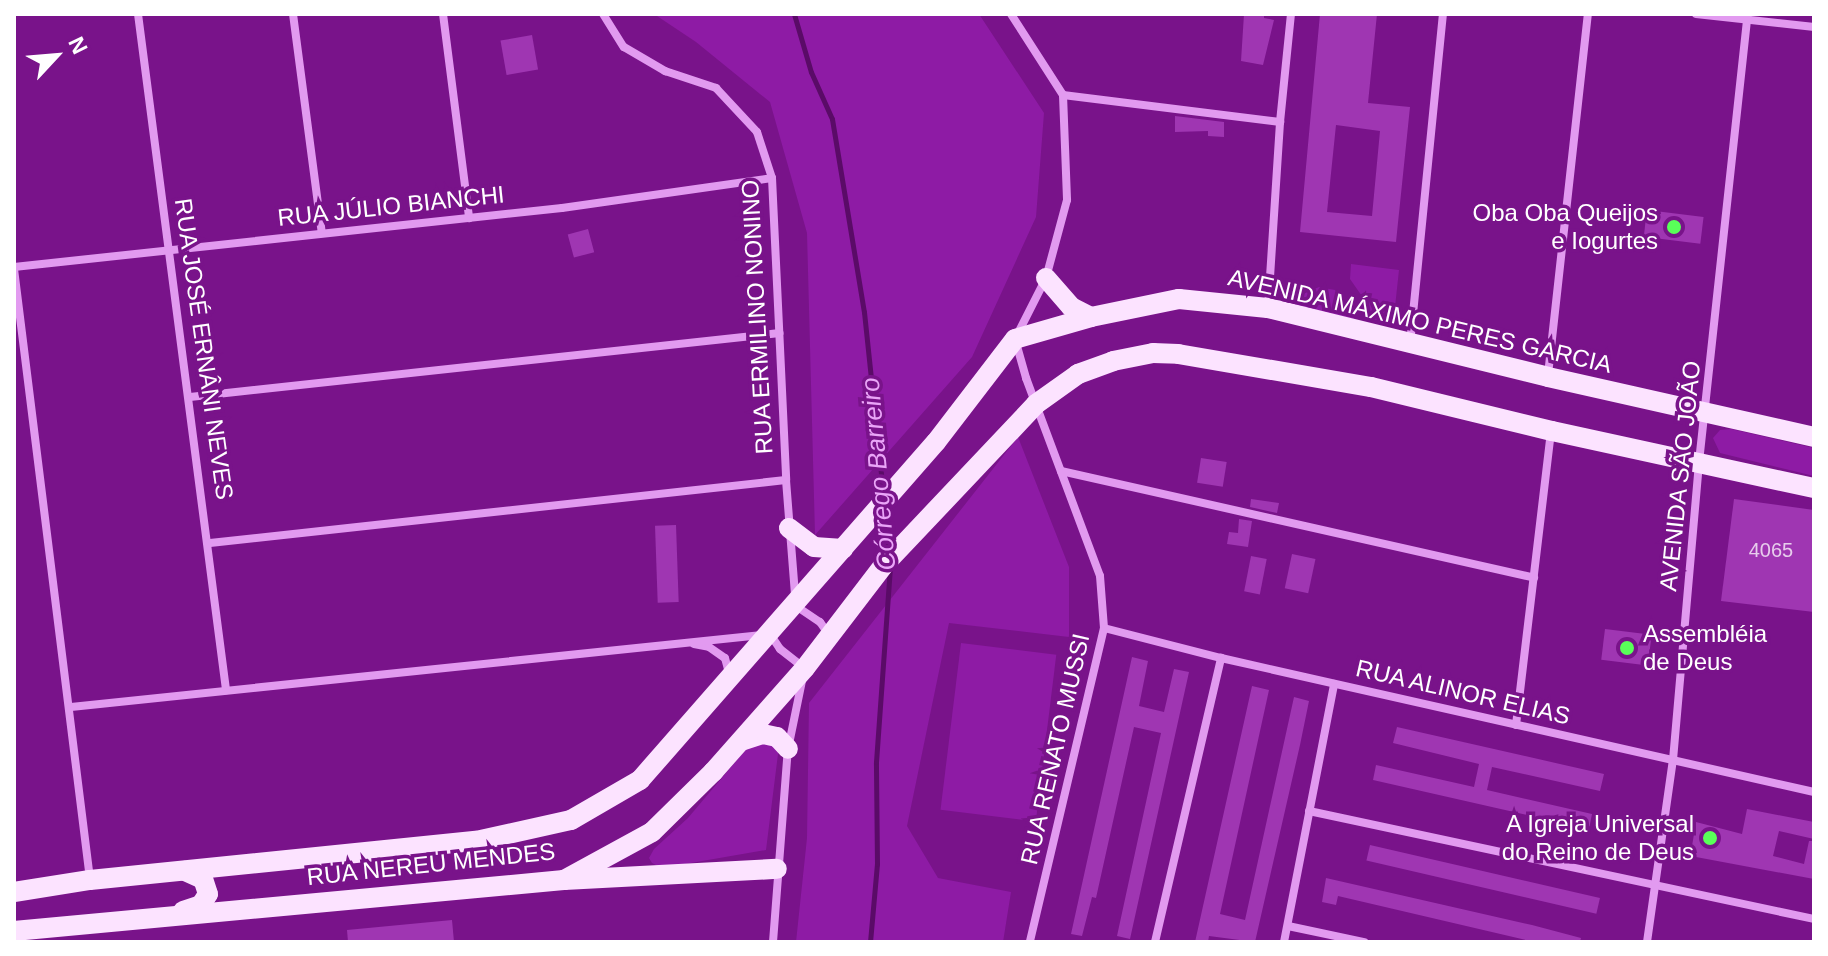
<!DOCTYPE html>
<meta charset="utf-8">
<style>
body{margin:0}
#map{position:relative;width:1828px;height:956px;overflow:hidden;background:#79138a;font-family:Helvetica,sans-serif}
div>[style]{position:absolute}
.green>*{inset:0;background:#8e1ba5;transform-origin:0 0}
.stream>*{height:5px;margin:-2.5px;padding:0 2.5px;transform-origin:2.5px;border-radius:2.5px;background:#5a0b67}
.building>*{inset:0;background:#9f36b2;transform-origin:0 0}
.street>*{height:8px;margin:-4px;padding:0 4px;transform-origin:4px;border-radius:4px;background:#e29af0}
.primary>*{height:20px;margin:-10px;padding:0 10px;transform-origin:10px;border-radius:10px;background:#fce3ff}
.dots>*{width:22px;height:22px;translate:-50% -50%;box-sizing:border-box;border:4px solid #79138a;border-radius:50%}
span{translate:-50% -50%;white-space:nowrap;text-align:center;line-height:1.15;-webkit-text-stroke:7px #79138a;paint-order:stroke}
.number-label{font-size:20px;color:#e7cdec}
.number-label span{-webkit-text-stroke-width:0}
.street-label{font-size:24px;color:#fff}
.poi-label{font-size:24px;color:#fff}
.right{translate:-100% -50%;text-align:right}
.left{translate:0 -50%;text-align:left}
.water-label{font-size:26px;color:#eaa5f8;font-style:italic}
.frame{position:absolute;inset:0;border:16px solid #fff;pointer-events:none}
.north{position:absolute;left:16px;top:16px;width:80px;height:80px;-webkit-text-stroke:6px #79138a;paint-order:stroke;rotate:64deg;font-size:22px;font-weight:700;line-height:32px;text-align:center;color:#fff}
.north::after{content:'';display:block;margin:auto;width:28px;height:36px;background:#fff;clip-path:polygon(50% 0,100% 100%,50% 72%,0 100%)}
</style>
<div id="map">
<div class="green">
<i style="clip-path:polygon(654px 14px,979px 14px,1044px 113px,1036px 217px,972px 357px,815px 535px,807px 233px,770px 102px,696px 42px)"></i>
<i style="clip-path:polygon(1351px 264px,1399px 270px,1394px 316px,1387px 321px,1370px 319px,1364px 299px,1350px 279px)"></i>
<i style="clip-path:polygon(1319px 287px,1335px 290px,1346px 301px,1354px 319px,1293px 305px,1303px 294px)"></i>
<i style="clip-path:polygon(1731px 429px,1814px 448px,1814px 476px,1720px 453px,1713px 438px,1720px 430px)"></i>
<i style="clip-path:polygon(1018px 437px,1069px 567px,1069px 637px,949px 623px,907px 826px,938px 878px,1011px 892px,1003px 942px,796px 942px,807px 838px,809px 703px)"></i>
<i style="left:961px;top:643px;width:96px;height:168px;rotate:7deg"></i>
<i style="clip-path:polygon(753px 741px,779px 746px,766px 850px,662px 868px,652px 863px,649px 858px,654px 849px,688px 818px)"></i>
</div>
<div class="stream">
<i style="left:794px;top:14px;width:60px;rotate:73.7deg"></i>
<i style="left:811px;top:72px;width:51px;rotate:65.9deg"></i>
<i style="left:832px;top:119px;width:196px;rotate:80.6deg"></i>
<i style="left:864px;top:312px;width:183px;rotate:84deg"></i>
<i style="left:885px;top:508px;width:42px;rotate:84.6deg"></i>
<i style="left:870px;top:942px;width:78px;rotate:-84.9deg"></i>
<i style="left:877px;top:864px;width:102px;rotate:-90.6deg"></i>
<i style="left:876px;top:762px;width:195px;rotate:-85.9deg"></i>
</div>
<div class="building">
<i style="clip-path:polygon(1244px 14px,1264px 14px,1264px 18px,1274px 20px,1263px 65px,1241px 61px)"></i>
<i style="clip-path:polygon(evenodd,1320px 14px,1377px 14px,1368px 103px,1410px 107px,1396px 242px,1300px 232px,1320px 14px,1336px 125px,1380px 131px,1372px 216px,1327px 212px,1336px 125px)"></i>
<i style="left:532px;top:35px;width:35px;height:32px;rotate:80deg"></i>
<i style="clip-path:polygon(1175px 116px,1224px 122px,1224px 137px,1208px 136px,1208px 131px,1175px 132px)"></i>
<i style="left:1647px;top:210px;width:57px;height:27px;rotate:7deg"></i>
<i style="left:588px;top:229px;width:24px;height:21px;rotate:75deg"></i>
<i style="left:1201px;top:458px;width:26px;height:25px;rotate:9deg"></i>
<i style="clip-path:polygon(1251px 499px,1279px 503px,1277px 513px,1250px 507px)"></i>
<i style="clip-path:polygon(1734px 499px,1814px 510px,1814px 612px,1721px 601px)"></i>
<i style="clip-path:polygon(1239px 519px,1252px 521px,1248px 547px,1227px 544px,1229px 532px,1238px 533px)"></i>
<i style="left:676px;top:525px;width:77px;height:21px;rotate:88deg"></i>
<i style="left:1292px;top:554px;width:24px;height:35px;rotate:12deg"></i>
<i style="left:1251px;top:556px;width:16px;height:36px;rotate:11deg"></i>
<i style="left:1605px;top:629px;width:47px;height:31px;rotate:7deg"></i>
<i style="clip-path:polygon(1132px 657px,1148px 661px,1139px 706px,1164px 712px,1174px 669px,1189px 672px,1130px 939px,1117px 936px,1161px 733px,1134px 727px,1096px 898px,1092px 897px,1082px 936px,1071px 934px,1073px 925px)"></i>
<i style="clip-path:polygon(1252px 686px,1269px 690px,1220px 914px,1245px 920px,1294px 697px,1309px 701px,1300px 745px,1255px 942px,1209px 936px,1208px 942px,1195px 942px)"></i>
<i style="clip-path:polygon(1397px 727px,1604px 774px,1600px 791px,1492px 767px,1487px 790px,1592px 814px,1589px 829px,1373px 780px,1376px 765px,1474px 787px,1479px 764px,1393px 743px)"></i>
<i style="clip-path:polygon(1747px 809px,1814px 822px,1814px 839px,1779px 831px,1773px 856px,1804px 864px,1809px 841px,1814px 841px,1814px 879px,1696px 857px,1692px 846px,1696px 822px,1742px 834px)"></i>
<i style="left:1370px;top:845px;width:236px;height:16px;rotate:13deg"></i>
<i style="clip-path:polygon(1326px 878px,1532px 925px,1581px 938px,1580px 942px,1534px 942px,1338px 896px,1336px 905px,1322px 902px)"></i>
<i style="clip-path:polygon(452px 920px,454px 942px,348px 942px,347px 930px)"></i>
</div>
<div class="street">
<i style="left:138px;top:14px;width:682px;rotate:82.58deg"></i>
<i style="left:293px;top:14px;width:221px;rotate:82.5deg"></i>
<i style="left:443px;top:14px;width:206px;rotate:82.7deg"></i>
<i style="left:603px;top:14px;width:39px;rotate:58deg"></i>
<i style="left:624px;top:47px;width:48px;rotate:30.3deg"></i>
<i style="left:665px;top:71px;width:54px;rotate:18.4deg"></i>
<i style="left:716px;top:88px;width:60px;rotate:47deg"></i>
<i style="left:757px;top:132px;width:48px;rotate:71.9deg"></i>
<i style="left:772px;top:178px;width:302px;rotate:87.3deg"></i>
<i style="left:786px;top:480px;width:126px;rotate:85.5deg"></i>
<i style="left:796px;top:606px;width:29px;rotate:34deg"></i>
<i style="left:820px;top:622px;width:16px;rotate:55deg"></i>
<i style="left:1011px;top:14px;width:96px;rotate:57.3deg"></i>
<i style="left:1063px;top:95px;width:105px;rotate:87.8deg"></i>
<i style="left:1067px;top:200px;width:81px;rotate:105.1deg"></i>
<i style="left:1046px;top:278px;width:68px;rotate:116.9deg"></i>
<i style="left:1015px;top:339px;width:41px;rotate:74.2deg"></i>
<i style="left:1026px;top:378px;width:211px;rotate:69.5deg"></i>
<i style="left:1100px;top:576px;width:52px;rotate:85.6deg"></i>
<i style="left:1104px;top:628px;width:323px;rotate:103.3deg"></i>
<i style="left:1696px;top:14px;width:119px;rotate:6.3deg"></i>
<i style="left:1063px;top:95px;width:219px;rotate:7.1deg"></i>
<i style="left:14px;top:267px;width:551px;rotate:-6.15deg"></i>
<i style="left:562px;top:208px;width:212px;rotate:-8.1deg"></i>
<i style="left:14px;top:269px;width:615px;rotate:82.9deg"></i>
<i style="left:1268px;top:308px;width:186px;rotate:-86.3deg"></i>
<i style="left:1280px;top:122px;width:109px;rotate:-84.2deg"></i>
<i style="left:1410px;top:344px;width:332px;rotate:-84.3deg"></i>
<i style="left:1548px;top:375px;width:363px;rotate:-83.7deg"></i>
<i style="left:190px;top:397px;width:593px;rotate:-6.19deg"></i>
<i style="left:1061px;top:471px;width:485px;rotate:12.7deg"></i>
<i style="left:210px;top:543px;width:579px;rotate:-6.24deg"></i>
<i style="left:1104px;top:628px;width:121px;rotate:14.4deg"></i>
<i style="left:1221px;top:658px;width:608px;rotate:12.73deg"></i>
<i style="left:694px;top:644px;width:15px;rotate:11deg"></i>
<i style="left:709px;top:647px;width:19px;rotate:35deg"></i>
<i style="left:725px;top:658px;width:16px;rotate:75deg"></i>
<i style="left:71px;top:707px;width:703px;rotate:-5.96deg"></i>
<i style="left:770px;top:634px;width:18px;rotate:56deg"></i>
<i style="left:780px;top:649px;width:31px;rotate:38deg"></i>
<i style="left:1516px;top:725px;width:295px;rotate:-83.2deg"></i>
<i style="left:1309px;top:811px;width:516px;rotate:12.07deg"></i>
<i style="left:1288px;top:926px;width:78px;rotate:11.9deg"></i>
<i style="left:773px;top:942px;width:194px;rotate:-85.6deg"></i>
<i style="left:788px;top:749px;width:69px;rotate:-78.4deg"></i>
<i style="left:1155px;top:942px;width:292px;rotate:-76.9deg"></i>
<i style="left:1284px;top:942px;width:263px;rotate:-79deg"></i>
<i style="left:1647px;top:942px;width:184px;rotate:-81.9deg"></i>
<i style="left:1673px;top:760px;width:299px;rotate:-85deg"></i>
<i style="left:1699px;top:462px;width:451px;rotate:-83.8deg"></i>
</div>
<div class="primary">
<i style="left:1046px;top:278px;width:38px;rotate:49deg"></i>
<i style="left:1071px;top:307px;width:22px;rotate:27deg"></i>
<i style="left:789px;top:528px;width:31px;rotate:37deg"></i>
<i style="left:814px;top:547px;width:29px;rotate:4deg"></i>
<i style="left:741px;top:741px;width:23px;rotate:-18deg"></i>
<i style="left:763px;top:734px;width:14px;rotate:12deg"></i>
<i style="left:777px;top:737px;width:16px;rotate:47deg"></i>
<i style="left:564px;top:880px;width:100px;rotate:-28.6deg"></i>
<i style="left:652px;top:832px;width:86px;rotate:-44.5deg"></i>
<i style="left:713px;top:772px;width:139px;rotate:-48.5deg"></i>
<i style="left:805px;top:668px;width:128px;rotate:-52.6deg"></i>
<i style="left:883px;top:566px;width:223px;rotate:-46.6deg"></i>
<i style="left:1036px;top:404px;width:52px;rotate:-35.5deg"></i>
<i style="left:1078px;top:374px;width:37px;rotate:-20deg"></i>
<i style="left:1113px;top:361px;width:41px;rotate:-11.3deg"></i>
<i style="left:1153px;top:353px;width:25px;rotate:2deg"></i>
<i style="left:1178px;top:354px;width:196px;rotate:9.7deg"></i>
<i style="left:1371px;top:387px;width:186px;rotate:13.7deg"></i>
<i style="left:1552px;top:431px;width:268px;rotate:12.3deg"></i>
<i style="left:14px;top:892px;width:77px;rotate:-9deg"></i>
<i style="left:90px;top:880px;width:388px;rotate:-5.8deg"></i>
<i style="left:476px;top:841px;width:97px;rotate:-12.5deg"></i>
<i style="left:571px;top:820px;width:80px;rotate:-30.1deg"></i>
<i style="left:640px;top:780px;width:449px;rotate:-48.8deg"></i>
<i style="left:936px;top:442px;width:130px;rotate:-52.5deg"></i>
<i style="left:1015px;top:339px;width:79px;rotate:-16.1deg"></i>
<i style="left:1091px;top:317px;width:90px;rotate:-11.6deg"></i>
<i style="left:1179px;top:299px;width:89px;rotate:5.8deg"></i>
<i style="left:1268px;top:308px;width:288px;rotate:13.8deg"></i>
<i style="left:1548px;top:377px;width:273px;rotate:12.7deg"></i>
<i style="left:183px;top:911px;width:19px;rotate:-18deg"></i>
<i style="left:201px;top:905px;width:13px;rotate:-58deg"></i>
<i style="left:208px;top:894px;width:16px;rotate:-108deg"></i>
<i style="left:203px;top:879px;width:20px;rotate:-156deg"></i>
<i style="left:14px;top:931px;width:552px;rotate:-5.3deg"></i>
<i style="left:564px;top:880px;width:213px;rotate:-3deg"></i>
</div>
<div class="dots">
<i style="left:1674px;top:227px;background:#59ff59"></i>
<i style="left:1627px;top:648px;background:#59ff59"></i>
<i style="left:1710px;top:838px;background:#59ff59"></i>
</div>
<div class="number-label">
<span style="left:1771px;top:550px">4065</span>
</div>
<div class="street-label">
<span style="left:391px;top:206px;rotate:-6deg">RUA JÚLIO BIANCHI</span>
<span style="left:757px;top:317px;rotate:-93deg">RUA ERMILINO NONINO</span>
<span style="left:1420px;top:321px;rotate:13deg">AVENIDA MÁXIMO PERES GARCIA</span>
<span style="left:204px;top:349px;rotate:82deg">RUA JOSÉ ERNÂNI NEVES</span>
<span style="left:1680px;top:476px;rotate:-84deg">AVENIDA SÃO JOÃO</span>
<span style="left:1463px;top:692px;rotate:13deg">RUA ALINOR ELIAS</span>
<span style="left:1055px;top:749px;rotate:-77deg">RUA RENATO MUSSI</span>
<span style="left:431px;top:864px;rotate:-6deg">RUA NEREU MENDES</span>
</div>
<div class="poi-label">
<span class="right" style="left:1658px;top:227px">Oba Oba Queijos<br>e Iogurtes</span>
<span class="left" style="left:1643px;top:648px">Assembléia<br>de Deus</span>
<span class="right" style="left:1694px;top:838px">A Igreja Universal<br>do Reino de Deus</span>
</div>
<div class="water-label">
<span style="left:879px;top:474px;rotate:-95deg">Córrego Barreiro</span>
</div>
<div class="frame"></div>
<div class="north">N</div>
</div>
